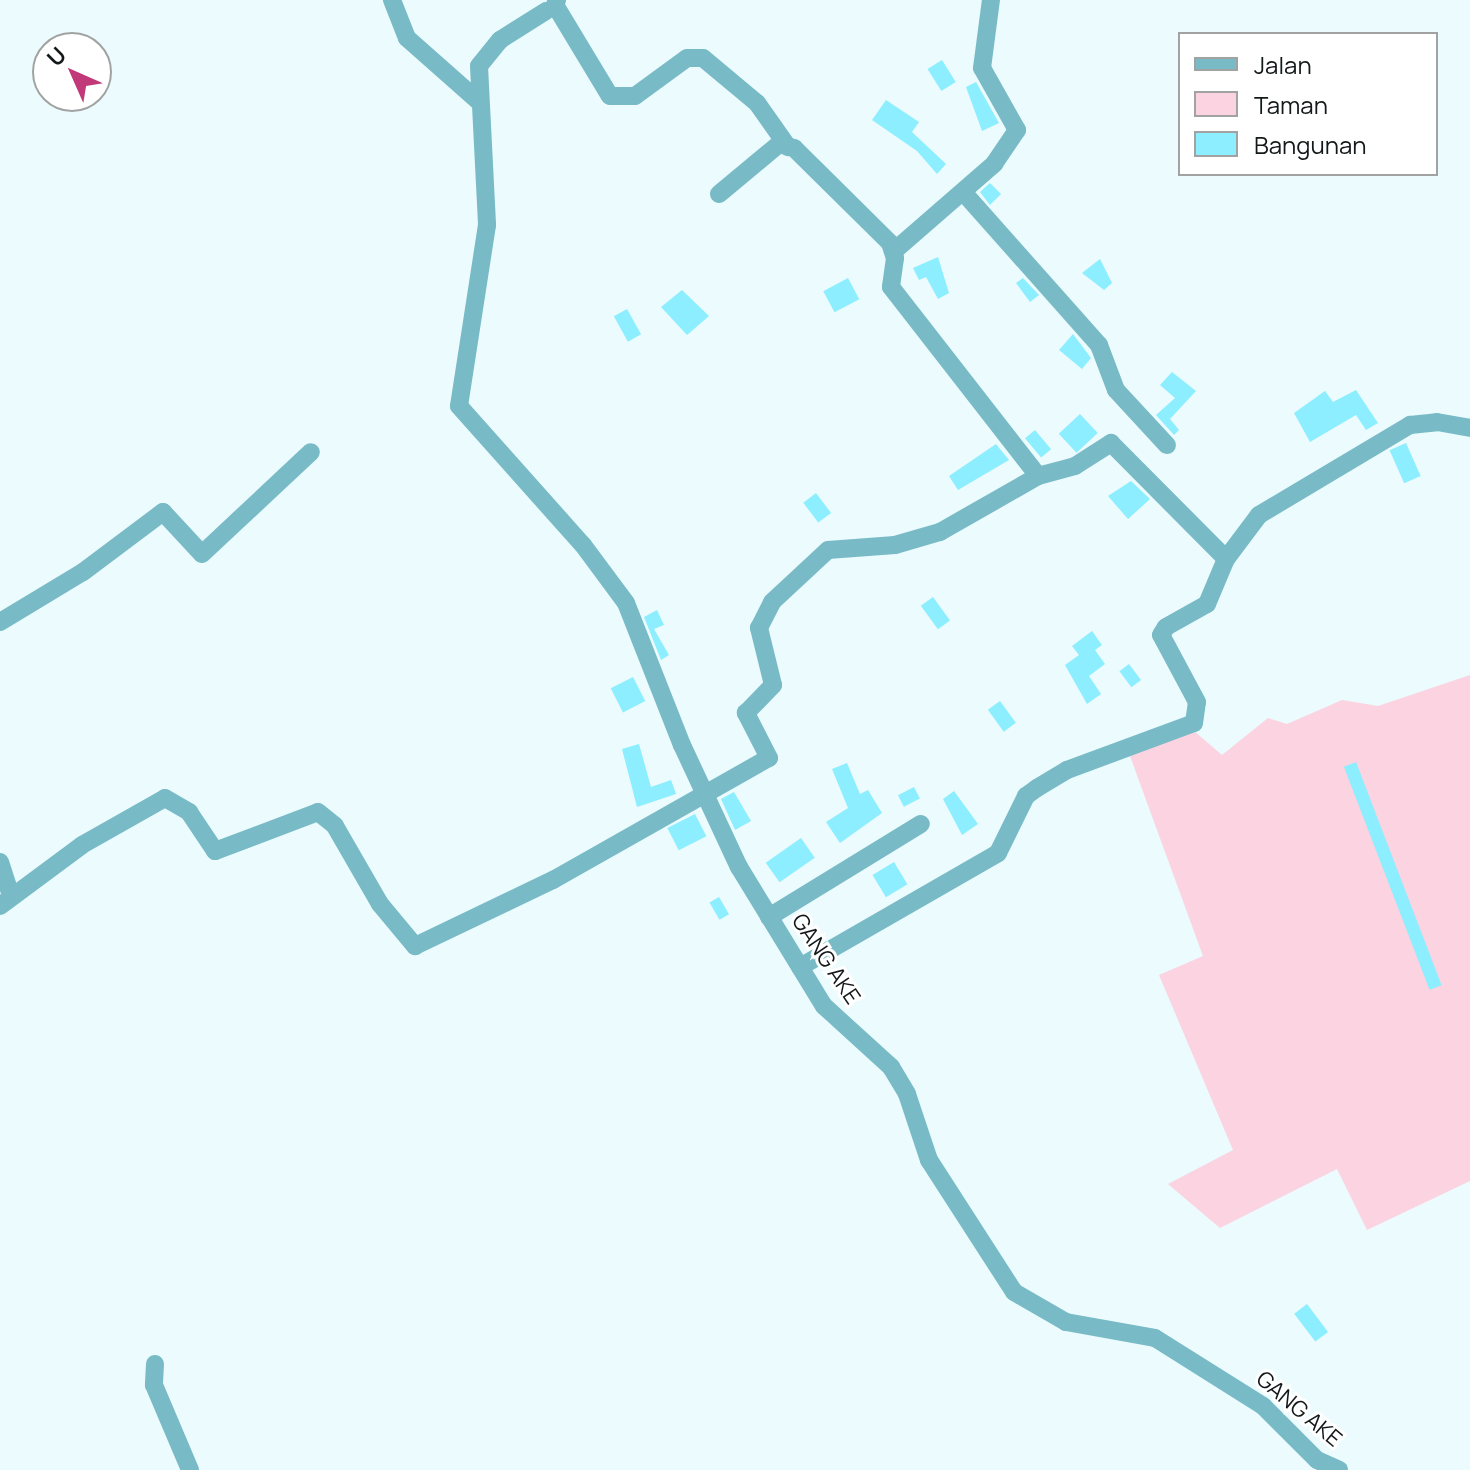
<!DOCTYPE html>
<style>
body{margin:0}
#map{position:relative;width:1470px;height:1470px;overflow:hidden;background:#ebfbfe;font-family:Manrope,sans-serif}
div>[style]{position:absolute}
.green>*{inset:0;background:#fcd3e0}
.building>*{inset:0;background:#8ceefe;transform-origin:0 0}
.minor>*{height:18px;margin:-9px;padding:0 9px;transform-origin:9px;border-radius:9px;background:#78bbc6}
span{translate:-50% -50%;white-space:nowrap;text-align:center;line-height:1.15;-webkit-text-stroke:6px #fff;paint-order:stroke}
.street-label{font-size:22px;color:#131819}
.legend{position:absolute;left:1178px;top:32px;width:260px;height:144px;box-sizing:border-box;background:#fff;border:2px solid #a1a3a3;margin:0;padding:10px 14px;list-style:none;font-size:24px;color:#131819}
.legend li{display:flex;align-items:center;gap:16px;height:40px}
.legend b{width:40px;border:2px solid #a1a3a3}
.north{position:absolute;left:32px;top:32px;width:80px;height:80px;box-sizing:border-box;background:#fff;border:2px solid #a1a3a3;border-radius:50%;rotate:315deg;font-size:22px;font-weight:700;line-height:32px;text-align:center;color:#131819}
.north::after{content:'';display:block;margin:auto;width:28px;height:36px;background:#c13978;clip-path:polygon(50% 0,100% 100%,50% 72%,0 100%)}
</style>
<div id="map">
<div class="green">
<i style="clip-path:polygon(1470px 675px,1470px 1181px,1367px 1230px,1337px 1169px,1220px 1228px,1168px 1184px,1233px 1150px,1159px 975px,1203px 956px,1130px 756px,1194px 731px,1222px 755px,1268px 718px,1287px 724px,1342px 700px,1378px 706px)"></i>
</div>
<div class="building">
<i style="left:942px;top:60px;width:26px;height:17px;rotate:58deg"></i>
<i style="clip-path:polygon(976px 82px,999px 123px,982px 131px,966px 87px)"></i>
<i style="clip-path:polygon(886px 100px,919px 122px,912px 132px,946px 164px,937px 174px,917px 151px,872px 120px)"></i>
<i style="clip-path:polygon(990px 183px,1001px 194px,990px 205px,980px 192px)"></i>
<i style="clip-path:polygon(938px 257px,949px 293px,938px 299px,926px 277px,919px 280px,913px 268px)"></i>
<i style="clip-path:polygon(1100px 259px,1112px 283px,1104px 290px,1082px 273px)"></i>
<i style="left:848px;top:278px;width:24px;height:28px;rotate:62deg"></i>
<i style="clip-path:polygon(1023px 278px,1039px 295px,1030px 302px,1016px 283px)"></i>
<i style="clip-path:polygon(682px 290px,709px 316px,687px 335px,661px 307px)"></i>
<i style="left:627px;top:309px;width:29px;height:15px;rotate:61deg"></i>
<i style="clip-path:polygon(1073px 334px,1091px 358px,1082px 369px,1059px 350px)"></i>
<i style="clip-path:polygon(1172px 372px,1196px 391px,1170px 419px,1179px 430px,1174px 435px,1156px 415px,1175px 398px,1160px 385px)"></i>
<i style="clip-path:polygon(1356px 390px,1378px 423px,1366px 430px,1356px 415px,1310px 442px,1294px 413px,1325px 391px,1333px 402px)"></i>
<i style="left:1080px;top:414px;width:26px;height:29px;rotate:47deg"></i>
<i style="left:1035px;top:430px;width:25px;height:13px;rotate:50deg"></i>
<i style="left:1406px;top:443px;width:36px;height:18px;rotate:66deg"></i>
<i style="clip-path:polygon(996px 444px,1009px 460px,958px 490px,949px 476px)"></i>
<i style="clip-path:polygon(1131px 481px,1150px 499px,1128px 519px,1108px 496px)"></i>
<i style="left:816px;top:493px;width:25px;height:16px;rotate:53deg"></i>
<i style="left:933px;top:597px;width:29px;height:15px;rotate:54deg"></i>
<i style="clip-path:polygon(657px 610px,664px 625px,654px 629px,669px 655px,661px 660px,644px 617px)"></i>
<i style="clip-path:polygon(1092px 631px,1102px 645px,1095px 650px,1105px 664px,1089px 676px,1101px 694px,1087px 704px,1065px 665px,1079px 655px,1072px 646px)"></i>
<i style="left:1129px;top:664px;width:20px;height:12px;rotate:53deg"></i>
<i style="left:633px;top:677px;width:27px;height:25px;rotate:63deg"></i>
<i style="left:1000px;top:701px;width:27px;height:15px;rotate:54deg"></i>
<i style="clip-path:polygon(639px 744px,651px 787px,671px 780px,676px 794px,637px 807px,622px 749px)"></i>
<i style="left:1356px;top:762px;width:239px;height:13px;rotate:69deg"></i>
<i style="clip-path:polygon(847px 763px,860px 794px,868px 790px,882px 813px,840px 843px,826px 822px,848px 808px,832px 769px)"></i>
<i style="left:914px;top:787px;width:13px;height:18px;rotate:63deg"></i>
<i style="clip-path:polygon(954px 791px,978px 824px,962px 835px,943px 799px)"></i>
<i style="clip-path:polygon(734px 792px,751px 821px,735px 830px,721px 799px)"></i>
<i style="left:695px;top:814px;width:25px;height:31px;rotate:63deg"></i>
<i style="left:801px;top:838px;width:24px;height:43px;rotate:55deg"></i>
<i style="left:894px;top:862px;width:26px;height:25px;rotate:59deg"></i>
<i style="left:719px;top:897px;width:20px;height:11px;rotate:60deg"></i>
<i style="left:1307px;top:1304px;width:35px;height:16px;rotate:53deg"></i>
</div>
<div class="minor">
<i style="left:392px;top:0;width:41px;rotate:68.5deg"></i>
<i style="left:407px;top:38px;width:94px;rotate:41.5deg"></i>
<i style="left:557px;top:0;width:5px;rotate:112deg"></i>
<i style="left:555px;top:5px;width:106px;rotate:58.9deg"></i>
<i style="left:610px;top:96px;width:25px"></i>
<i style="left:635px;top:96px;width:64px;rotate:-36.2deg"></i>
<i style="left:687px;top:58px;width:16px"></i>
<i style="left:703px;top:58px;width:70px;rotate:39.8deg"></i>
<i style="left:757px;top:103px;width:54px;rotate:54.8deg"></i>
<i style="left:546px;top:11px;width:54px;rotate:147.8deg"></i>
<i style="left:500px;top:40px;width:33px;rotate:129deg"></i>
<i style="left:479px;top:66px;width:159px;rotate:87.1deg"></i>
<i style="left:487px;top:225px;width:183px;rotate:98.8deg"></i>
<i style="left:459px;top:406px;width:186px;rotate:48.3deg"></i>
<i style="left:583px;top:545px;width:72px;rotate:53.4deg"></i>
<i style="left:626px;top:603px;width:153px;rotate:68.5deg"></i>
<i style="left:682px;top:745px;width:135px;rotate:65deg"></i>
<i style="left:739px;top:867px;width:163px;rotate:58.6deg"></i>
<i style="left:824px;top:1006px;width:91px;rotate:42.3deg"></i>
<i style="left:891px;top:1067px;width:31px;rotate:59deg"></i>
<i style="left:907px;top:1094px;width:70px;rotate:71.6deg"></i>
<i style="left:929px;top:1160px;width:157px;rotate:57.2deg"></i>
<i style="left:1014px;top:1292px;width:60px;rotate:30deg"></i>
<i style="left:1066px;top:1322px;width:90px;rotate:10.2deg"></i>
<i style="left:1155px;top:1338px;width:128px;rotate:32.2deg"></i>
<i style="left:1263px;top:1406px;width:76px;rotate:45deg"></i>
<i style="left:1317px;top:1460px;width:24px;rotate:24deg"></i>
<i style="left:964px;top:193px;width:203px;rotate:48.4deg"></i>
<i style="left:1099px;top:345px;width:48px;rotate:69.3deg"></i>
<i style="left:1116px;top:390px;width:75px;rotate:47.2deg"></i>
<i style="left:719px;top:194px;width:78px;rotate:-39.8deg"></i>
<i style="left:779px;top:144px;width:16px;rotate:15deg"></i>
<i style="left:794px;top:148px;width:135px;rotate:44.7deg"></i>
<i style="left:890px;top:243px;width:16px;rotate:72deg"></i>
<i style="left:895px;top:258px;width:29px;rotate:98deg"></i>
<i style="left:891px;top:287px;width:239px;rotate:52.1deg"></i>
<i style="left:894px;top:251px;width:133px;rotate:-41deg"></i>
<i style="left:994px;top:164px;width:41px;rotate:-55.9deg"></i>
<i style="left:1017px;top:130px;width:71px;rotate:-119.4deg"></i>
<i style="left:982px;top:68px;width:69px;rotate:-82.5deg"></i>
<i style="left:0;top:622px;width:97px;rotate:-31.1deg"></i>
<i style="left:83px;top:572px;width:100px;rotate:-36.9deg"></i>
<i style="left:163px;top:512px;width:57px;rotate:47.1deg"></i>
<i style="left:202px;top:554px;width:149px;rotate:-43.1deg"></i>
<i style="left:0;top:862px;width:35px;rotate:72deg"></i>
<i style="left:0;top:906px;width:102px;rotate:-36.6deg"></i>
<i style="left:82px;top:845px;width:95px;rotate:-29.5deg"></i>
<i style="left:165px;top:798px;width:28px;rotate:30deg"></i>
<i style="left:189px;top:812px;width:47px;rotate:56.3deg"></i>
<i style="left:215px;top:851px;width:110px;rotate:-20.7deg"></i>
<i style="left:318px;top:812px;width:22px;rotate:39deg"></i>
<i style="left:335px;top:826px;width:90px;rotate:60deg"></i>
<i style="left:380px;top:904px;width:55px;rotate:50.2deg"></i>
<i style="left:415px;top:946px;width:153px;rotate:-25.6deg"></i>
<i style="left:553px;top:880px;width:248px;rotate:-29.5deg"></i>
<i style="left:769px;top:758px;width:51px;rotate:-117.1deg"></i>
<i style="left:746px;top:713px;width:39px;rotate:-46deg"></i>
<i style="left:773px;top:685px;width:59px;rotate:-103.8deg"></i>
<i style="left:759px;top:628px;width:29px;rotate:-63deg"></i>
<i style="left:772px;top:602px;width:76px;rotate:-42.9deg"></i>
<i style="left:828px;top:550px;width:67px;rotate:-4.3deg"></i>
<i style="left:895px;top:545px;width:47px;rotate:-16.1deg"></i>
<i style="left:940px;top:532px;width:113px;rotate:-29.7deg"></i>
<i style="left:1038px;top:476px;width:38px;rotate:-15deg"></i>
<i style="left:1075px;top:466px;width:43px;rotate:-32.6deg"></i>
<i style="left:1111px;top:443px;width:163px;rotate:45.2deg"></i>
<i style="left:1226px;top:559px;width:55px;rotate:-53.1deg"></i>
<i style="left:1259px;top:515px;width:176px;rotate:-30.8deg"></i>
<i style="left:1410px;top:425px;width:27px;rotate:-6deg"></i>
<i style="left:1437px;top:422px;width:34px;rotate:10deg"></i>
<i style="left:769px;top:917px;width:178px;rotate:-31.5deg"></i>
<i style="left:800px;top:967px;width:228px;rotate:-29.9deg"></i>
<i style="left:998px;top:853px;width:64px;rotate:-63.8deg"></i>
<i style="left:1026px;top:796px;width:14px;rotate:-36deg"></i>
<i style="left:1037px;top:788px;width:35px;rotate:-31deg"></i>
<i style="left:1067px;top:770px;width:135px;rotate:-20.3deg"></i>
<i style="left:1194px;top:723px;width:21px;rotate:-82deg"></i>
<i style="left:1197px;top:702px;width:76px;rotate:-118.2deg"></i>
<i style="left:1161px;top:635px;width:9px;rotate:-58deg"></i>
<i style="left:1166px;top:627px;width:47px;rotate:-29.3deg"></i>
<i style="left:1207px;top:604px;width:49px;rotate:-67.1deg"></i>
<i style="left:155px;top:1364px;width:21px;rotate:93deg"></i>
<i style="left:154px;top:1385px;width:92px;rotate:67deg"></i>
</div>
<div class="street-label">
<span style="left:826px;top:959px;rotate:56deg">GANG AKE</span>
<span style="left:1299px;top:1409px;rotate:40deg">GANG AKE</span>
</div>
<ul class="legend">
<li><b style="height:10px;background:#78bbc6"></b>Jalan</li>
<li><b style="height:22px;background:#fcd3e0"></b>Taman</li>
<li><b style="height:22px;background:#8ceefe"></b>Bangunan</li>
</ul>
<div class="north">U</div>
</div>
